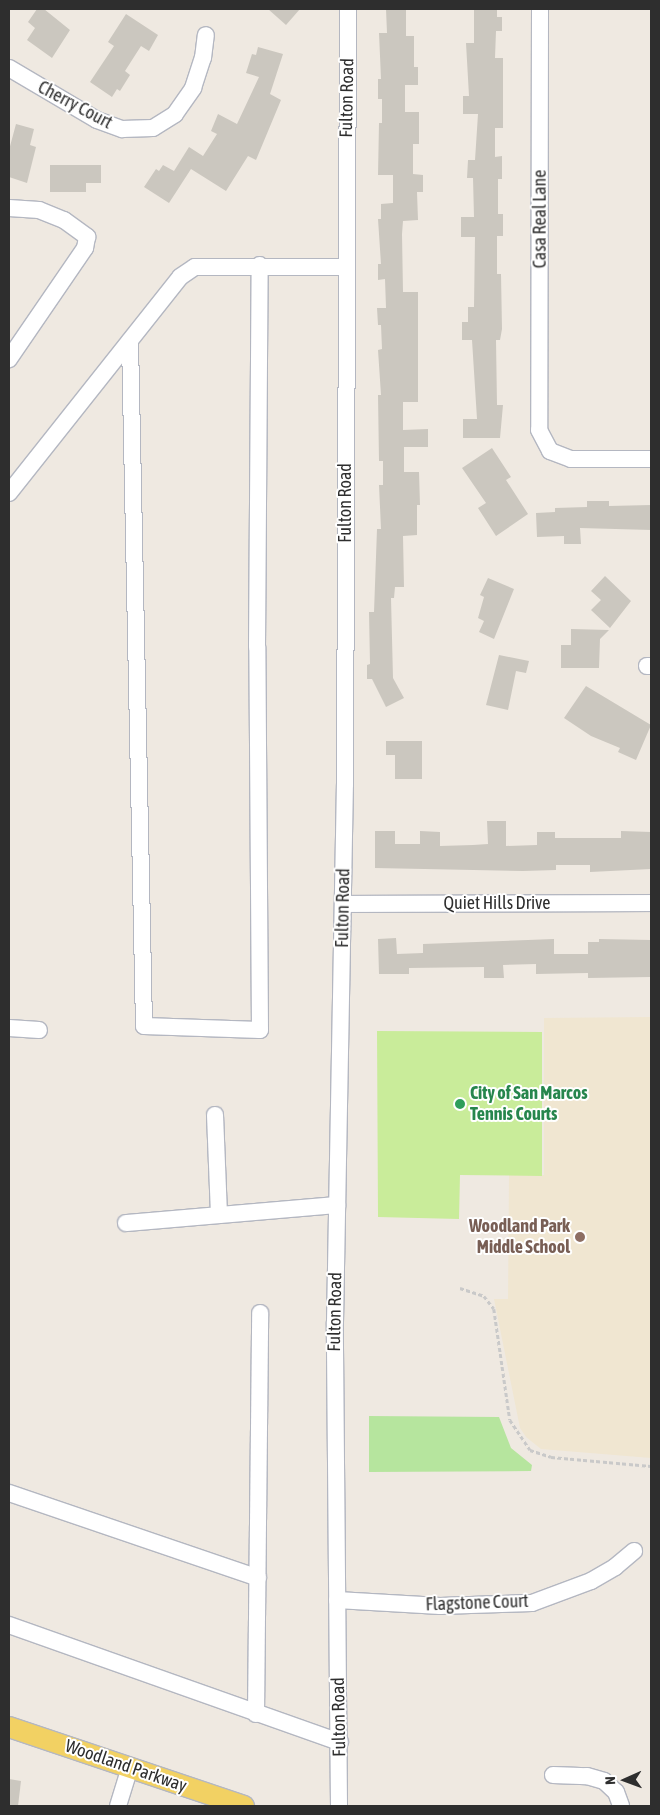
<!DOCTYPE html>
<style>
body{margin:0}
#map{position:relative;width:660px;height:1815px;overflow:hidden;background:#efe9e1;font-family:"Asap Condensed",sans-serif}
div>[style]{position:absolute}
.education>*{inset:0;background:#f0e6d1}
.green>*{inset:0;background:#b6e59e}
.pitch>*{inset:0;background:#c9ec9a}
.building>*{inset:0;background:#cbc7bf}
.path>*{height:2.5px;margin-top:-1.25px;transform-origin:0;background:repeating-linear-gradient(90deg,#c9c9c9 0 4px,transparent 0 6.5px)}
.roads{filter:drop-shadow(1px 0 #b4b7c1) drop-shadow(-1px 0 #b4b7c1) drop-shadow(0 1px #b4b7c1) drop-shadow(0 -1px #b4b7c1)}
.minor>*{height:16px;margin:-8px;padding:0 8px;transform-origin:8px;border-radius:8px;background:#fff}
.major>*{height:20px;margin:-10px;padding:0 10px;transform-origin:10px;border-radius:10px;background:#f2d163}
.dots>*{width:14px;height:14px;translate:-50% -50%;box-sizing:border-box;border:2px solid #fff;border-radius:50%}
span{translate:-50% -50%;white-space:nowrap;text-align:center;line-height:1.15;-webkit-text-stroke:4px #fff;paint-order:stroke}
.street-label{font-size:18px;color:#2e2e2e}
.leisure-label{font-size:18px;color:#27864d;font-weight:700}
.left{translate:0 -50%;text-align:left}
.education-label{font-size:18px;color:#785e54;font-weight:700}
.right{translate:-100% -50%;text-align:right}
.frame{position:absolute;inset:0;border:10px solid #2e2e2e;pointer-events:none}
.north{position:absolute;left:600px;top:1755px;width:50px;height:50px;-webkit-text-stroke:4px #fff;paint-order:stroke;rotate:268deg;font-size:14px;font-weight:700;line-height:20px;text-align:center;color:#2e2e2e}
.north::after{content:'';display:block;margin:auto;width:18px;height:22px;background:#2e2e2e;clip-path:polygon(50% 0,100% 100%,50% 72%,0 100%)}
</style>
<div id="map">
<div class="education">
<i style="clip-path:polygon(651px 1017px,651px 1458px,541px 1449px,526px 1437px,520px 1428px,494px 1299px,508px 1299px,509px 1175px,544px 1175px,544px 1018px)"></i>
</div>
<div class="green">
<i style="clip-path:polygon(369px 1416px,499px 1417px,511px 1448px,532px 1465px,531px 1471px,369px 1472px)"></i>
</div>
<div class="pitch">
<i style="clip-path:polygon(377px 1031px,542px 1032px,542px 1176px,460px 1175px,459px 1219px,378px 1217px)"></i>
</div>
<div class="building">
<i style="clip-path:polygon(37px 9px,44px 9px,70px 30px,52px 58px,27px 40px,35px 28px,28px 22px)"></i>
<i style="clip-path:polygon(268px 9px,300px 9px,286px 25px)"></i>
<i style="clip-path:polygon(386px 9px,406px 9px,406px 36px,414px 36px,414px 67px,418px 67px,418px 85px,405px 85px,405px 112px,419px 112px,419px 144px,413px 144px,413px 174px,423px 175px,423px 192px,417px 192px,418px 220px,403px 221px,402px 234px,403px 292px,418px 292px,418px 402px,403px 402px,403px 430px,428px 429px,428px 447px,404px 447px,404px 472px,419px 472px,420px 505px,417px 505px,417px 535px,403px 536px,404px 587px,395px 587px,394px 598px,391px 598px,393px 678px,404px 698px,386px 707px,372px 679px,367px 679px,367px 665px,370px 664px,369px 612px,374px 612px,377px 529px,381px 529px,379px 485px,383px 485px,383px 461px,379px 461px,378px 395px,381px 395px,378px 350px,382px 349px,381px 325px,378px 325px,377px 308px,386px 308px,385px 279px,378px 280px,378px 264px,381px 264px,378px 219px,381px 219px,381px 204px,393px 203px,393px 175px,378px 175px,379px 123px,382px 123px,382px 99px,378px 99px,378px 79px,381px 79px,379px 33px,387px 33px)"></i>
<i style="clip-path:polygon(474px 9px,497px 9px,497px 17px,502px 17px,502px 31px,496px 31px,495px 58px,503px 58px,503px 128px,495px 128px,495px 157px,502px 156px,502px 179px,498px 179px,498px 214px,503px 214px,503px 236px,497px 236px,497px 274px,501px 274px,502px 329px,500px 340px,496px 340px,497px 405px,503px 405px,500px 438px,463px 438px,463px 419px,477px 419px,472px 340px,462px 340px,462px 322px,468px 322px,468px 307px,474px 307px,475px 237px,461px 237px,461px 217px,474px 217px,473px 178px,467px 178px,468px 160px,475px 160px,478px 114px,463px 114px,463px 96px,469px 96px,466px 43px,474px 43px)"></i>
<i style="clip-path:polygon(126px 14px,158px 35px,149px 51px,141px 46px,125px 71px,130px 75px,120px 91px,117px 89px,112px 97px,90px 82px,114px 46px,108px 42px)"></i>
<i style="clip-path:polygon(258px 47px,283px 54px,270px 94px,281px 100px,256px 160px,248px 156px,226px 191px,191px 169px,169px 203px,144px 187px,156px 169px,159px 171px,163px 165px,174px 171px,189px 147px,203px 156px,217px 134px,211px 131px,218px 114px,237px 124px,259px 77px,246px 73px,252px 54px,256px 55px)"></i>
<i style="clip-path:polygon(16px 124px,34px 129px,30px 145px,36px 147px,27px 183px,9px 177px,9px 150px)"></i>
<i style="clip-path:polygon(50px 165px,101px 165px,101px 183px,86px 183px,86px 192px,50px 192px)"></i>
<i style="clip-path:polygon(492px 448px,511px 477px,506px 480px,528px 514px,496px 536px,478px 508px,486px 503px,462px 468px)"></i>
<i style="clip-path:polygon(587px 501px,609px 501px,609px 506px,651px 505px,651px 530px,580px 528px,581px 544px,564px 544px,564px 536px,537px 537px,536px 513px,555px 512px,555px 508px,587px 507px)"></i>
<i style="clip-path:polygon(605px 576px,631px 601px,610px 628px,591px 610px,601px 600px,591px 591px)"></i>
<i style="clip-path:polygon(488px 578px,514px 589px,494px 639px,479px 632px,484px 621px,478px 618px,484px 597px,480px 595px)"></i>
<i style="clip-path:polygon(571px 629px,609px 630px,600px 639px,599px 668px,561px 668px,561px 645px,571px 645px)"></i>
<i style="clip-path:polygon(499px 655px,529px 661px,526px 673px,516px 671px,508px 710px,486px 705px)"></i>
<i style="clip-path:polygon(586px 686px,651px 725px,636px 760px,618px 752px,620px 748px,591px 736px,564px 718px)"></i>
<i style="clip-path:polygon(386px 741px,422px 741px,422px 779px,395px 779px,395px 755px,386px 755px)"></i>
<i style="clip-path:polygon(487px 821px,506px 821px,506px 846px,537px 845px,537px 832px,555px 832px,555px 838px,621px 838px,621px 831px,651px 832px,651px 869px,590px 872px,590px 865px,556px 865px,556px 870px,523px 871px,375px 868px,375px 831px,395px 831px,395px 844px,420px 844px,420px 831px,440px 832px,440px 846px,473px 845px,488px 844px)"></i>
<i style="clip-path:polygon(396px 938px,397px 954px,423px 953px,423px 944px,554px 939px,554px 954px,588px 954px,588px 942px,599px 942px,599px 939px,651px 940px,651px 977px,588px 978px,588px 973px,536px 974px,536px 964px,503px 965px,504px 978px,484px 978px,484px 967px,409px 968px,409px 974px,379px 974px,378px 939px)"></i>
<i style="clip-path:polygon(9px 1779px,21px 1781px,18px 1806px,9px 1806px)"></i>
</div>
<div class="path">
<i style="left:460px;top:1288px;width:25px;rotate:18deg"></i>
<i style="left:484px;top:1296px;width:16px;rotate:52deg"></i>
<i style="left:494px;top:1309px;width:112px;rotate:81.8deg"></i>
<i style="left:510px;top:1420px;width:36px;rotate:56deg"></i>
<i style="left:530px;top:1450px;width:22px;rotate:18deg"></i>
<i style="left:551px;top:1457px;width:100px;rotate:5.1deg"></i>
</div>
<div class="roads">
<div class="minor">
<i style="left:540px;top:9px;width:421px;rotate:90.1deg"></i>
<i style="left:539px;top:430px;width:24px;rotate:62deg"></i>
<i style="left:550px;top:451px;width:22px;rotate:21deg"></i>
<i style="left:571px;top:459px;width:80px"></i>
<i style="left:9px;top:68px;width:102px;rotate:30.6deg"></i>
<i style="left:97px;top:120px;width:27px;rotate:20deg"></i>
<i style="left:122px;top:129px;width:31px;rotate:-2deg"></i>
<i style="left:153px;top:128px;width:26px;rotate:-32deg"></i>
<i style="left:175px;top:114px;width:32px;rotate:-55deg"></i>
<i style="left:193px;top:88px;width:32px;rotate:-72deg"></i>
<i style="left:203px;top:58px;width:23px;rotate:-83deg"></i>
<i style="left:9px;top:208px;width:30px;rotate:4deg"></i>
<i style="left:39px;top:210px;width:27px;rotate:22deg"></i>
<i style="left:64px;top:220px;width:29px;rotate:36deg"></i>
<i style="left:87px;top:237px;width:11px;rotate:100deg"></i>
<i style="left:85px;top:248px;width:135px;rotate:124.4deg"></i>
<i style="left:130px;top:341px;width:685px;rotate:88.83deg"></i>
<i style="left:144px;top:1026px;width:116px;rotate:2deg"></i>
<i style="left:260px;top:1030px;width:383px;rotate:-90.4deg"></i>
<i style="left:257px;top:647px;width:382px;rotate:-89.6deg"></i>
<i style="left:9px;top:493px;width:275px;rotate:-51.6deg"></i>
<i style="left:180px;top:277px;width:18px;rotate:-34deg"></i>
<i style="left:195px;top:267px;width:150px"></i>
<i style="left:647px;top:666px;width:4px"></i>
<i style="left:343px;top:904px;width:308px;rotate:-0.2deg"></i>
<i style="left:9px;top:1028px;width:30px;rotate:4deg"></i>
<i style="left:215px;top:1115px;width:100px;rotate:87.7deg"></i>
<i style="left:126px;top:1223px;width:212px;rotate:-4.9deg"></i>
<i style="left:9px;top:1493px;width:263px;rotate:18.8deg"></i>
<i style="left:337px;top:1600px;width:103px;rotate:3.3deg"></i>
<i style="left:440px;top:1606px;width:92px;rotate:-1.9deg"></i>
<i style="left:532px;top:1603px;width:63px;rotate:-20.4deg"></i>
<i style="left:591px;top:1581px;width:28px;rotate:-30deg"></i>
<i style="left:615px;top:1567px;width:25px;rotate:-40deg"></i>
<i style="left:9px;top:1625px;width:351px;rotate:19.5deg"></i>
<i style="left:256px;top:1714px;width:401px;rotate:-89.4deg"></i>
<i style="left:553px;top:1775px;width:34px;rotate:2deg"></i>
<i style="left:587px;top:1776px;width:18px;rotate:16deg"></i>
<i style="left:604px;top:1781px;width:16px;rotate:43deg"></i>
<i style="left:616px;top:1792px;width:15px;rotate:70deg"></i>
<i style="left:118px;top:1806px;width:41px;rotate:-72.9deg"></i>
<i style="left:339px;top:1806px;width:484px;rotate:-90.5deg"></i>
<i style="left:335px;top:1322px;width:538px;rotate:-88.94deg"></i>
<i style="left:345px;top:784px;width:775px;rotate:-89.78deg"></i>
</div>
<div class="major">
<i style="left:9px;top:1727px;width:248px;rotate:18.6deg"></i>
</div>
</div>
<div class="dots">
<i style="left:460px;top:1104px;background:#2e9e5b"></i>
<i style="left:580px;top:1237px;background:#8d6e63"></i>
</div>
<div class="street-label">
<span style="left:347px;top:98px;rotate:-89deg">Fulton Road</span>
<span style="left:75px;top:105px;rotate:28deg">Cherry Court</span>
<span style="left:540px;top:219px;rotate:-90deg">Casa Real Lane</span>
<span style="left:345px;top:503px;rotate:-90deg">Fulton Road</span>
<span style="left:497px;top:903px">Quiet Hills Drive</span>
<span style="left:343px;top:908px;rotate:-89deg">Fulton Road</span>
<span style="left:335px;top:1312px;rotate:-89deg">Fulton Road</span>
<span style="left:477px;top:1603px;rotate:-2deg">Flagstone Court</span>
<span style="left:339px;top:1717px;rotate:-91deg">Fulton Road</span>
<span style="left:126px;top:1766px;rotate:19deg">Woodland Parkway</span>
</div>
<div class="leisure-label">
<span class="left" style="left:470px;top:1104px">City of San Marcos<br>Tennis Courts</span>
</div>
<div class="education-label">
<span class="right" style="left:570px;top:1237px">Woodland Park<br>Middle School</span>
</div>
<div class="frame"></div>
<div class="north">N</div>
</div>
